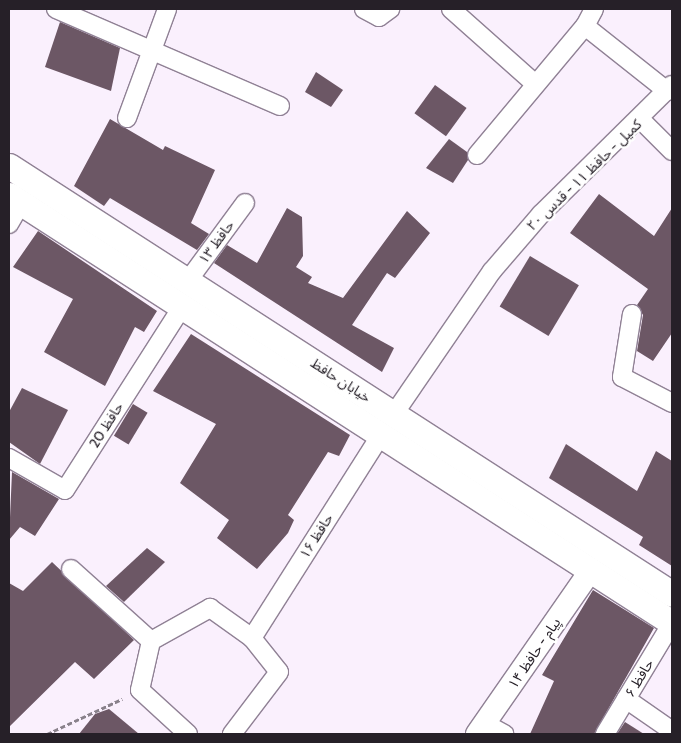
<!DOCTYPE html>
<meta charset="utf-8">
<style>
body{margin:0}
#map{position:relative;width:681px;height:743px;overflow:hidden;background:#faf0fd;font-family:Cabin,"Noto Sans Arabic",sans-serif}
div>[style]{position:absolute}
.building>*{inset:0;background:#6c5765;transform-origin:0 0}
.path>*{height:3px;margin-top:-1.5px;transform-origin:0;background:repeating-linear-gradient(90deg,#89818b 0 5px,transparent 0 7.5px)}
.roads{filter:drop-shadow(1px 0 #908195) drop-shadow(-1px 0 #908195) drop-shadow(0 1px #908195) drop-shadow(0 -1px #908195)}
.minor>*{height:18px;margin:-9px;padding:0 9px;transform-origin:9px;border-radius:9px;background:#fff}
.tertiary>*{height:22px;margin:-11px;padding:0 11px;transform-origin:11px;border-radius:11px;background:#fff}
.secondary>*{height:25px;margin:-12.5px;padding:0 12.5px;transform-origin:12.5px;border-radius:12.5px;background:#fff}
span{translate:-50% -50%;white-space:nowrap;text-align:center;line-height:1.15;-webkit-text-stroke:5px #fff;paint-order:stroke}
.street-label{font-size:14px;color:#262028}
.frame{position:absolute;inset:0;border:10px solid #262028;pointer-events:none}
</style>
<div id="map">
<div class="building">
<i style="clip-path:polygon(60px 22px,120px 48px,111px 91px,45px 67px)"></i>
<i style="clip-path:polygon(316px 72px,343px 90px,331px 107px,305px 92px)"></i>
<i style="left:435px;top:85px;width:39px;height:35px;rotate:36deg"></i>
<i style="clip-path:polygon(110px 119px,163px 150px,165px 146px,215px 170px,191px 223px,209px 234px,197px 250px,110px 198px,104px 206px,74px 186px)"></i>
<i style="clip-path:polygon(449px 139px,467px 152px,468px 160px,453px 183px,426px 168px)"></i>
<i style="clip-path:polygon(599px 194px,654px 236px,672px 208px,672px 333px,653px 361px,637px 351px,643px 315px,637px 305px,648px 289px,570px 233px)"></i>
<i style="clip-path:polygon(287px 208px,302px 217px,303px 256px,296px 267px,312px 277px,308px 283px,343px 298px,407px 211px,430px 233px,395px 278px,387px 273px,352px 325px,394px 348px,382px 372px,214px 263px,227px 245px,257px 263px)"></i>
<i style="clip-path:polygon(38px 231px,157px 311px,144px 332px,135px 327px,105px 386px,44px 352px,73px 299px,13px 267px)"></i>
<i style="left:530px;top:256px;width:57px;height:59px;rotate:31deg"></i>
<i style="clip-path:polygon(191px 334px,350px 435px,339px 456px,328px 452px,288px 515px,294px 520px,288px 533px,257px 569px,217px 538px,229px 520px,180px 483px,216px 424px,153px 391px)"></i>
<i style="clip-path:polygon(22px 388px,68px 410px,40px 464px,9px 442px,9px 412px)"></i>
<i style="left:133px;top:404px;width:17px;height:37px;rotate:31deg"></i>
<i style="clip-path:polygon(566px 444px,637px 491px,656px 451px,672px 461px,672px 566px,639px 545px,643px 537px,549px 478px)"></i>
<i style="clip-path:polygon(12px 472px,59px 499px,35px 536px,20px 527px,9px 540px)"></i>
<i style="clip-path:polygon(147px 548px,165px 562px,124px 602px,106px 586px)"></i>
<i style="clip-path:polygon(52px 562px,134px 640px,94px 679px,75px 662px,9px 727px,9px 583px,23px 591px)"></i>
<i style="clip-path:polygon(593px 590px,654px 628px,594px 734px,530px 734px,554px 681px,542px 675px)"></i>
<i style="clip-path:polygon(109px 709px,139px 734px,79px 734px,95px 714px)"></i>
<i style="clip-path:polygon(625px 722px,644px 734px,617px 734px)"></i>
</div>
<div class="path">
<i style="left:47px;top:734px;width:83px;rotate:-25deg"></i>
</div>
<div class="roads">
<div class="minor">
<i style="left:56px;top:9px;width:244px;rotate:23.4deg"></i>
<i style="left:364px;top:9px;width:17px;rotate:28deg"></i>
<i style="left:379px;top:17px;width:14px;rotate:-36deg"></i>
<i style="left:451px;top:9px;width:111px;rotate:41.7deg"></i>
<i style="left:585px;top:26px;width:105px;rotate:38.4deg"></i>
<i style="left:127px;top:118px;width:116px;rotate:-69.8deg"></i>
<i style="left:641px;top:120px;width:44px;rotate:45deg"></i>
<i style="left:477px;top:155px;width:168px;rotate:-50.1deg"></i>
<i style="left:585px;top:26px;width:19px;rotate:-62deg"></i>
<i style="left:9px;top:224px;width:24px;rotate:-60deg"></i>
<i style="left:187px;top:282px;width:98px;rotate:-53.7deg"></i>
<i style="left:632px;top:314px;width:64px;rotate:99deg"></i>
<i style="left:622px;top:377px;width:56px;rotate:27.5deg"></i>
<i style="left:394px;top:414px;width:173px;rotate:-55.6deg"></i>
<i style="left:492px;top:271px;width:75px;rotate:-49.3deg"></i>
<i style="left:541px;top:214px;width:184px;rotate:-44.6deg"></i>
<i style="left:9px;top:458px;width:64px;rotate:29.7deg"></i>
<i style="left:65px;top:490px;width:217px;rotate:-57.4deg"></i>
<i style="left:71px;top:569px;width:108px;rotate:42deg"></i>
<i style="left:252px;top:638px;width:241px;rotate:-57.6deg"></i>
<i style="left:626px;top:699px;width:56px;rotate:34.8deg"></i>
<i style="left:486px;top:724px;width:21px;rotate:29deg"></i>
<i style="left:188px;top:734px;width:65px;rotate:-137.5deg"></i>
<i style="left:140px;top:690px;width:50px;rotate:-77.3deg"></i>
<i style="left:151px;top:641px;width:68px;rotate:-29.2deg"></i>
<i style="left:210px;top:608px;width:52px;rotate:35.5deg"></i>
<i style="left:252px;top:638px;width:43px;rotate:51.5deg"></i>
<i style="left:279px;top:672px;width:78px;rotate:127.2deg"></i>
<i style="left:605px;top:734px;width:130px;rotate:-58.9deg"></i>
</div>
<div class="tertiary">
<i style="left:477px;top:734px;width:200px;rotate:-55.2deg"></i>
</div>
<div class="secondary">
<i style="left:9px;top:166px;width:789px;rotate:32.84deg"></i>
<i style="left:9px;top:195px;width:789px;rotate:32.84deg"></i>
</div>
</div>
<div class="street-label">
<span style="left:584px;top:175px;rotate:-44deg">کمیل - حافظ ۱۱ - قدس ۲۰</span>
<span style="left:216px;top:242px;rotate:-54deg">حافظ ۱۳</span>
<span style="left:341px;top:380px;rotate:33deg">خیابان حافظ</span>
<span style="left:106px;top:425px;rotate:-58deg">حافظ 20</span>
<span style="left:316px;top:536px;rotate:-58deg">حافظ ۱۶</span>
<span style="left:534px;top:653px;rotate:-56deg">پیام - حافظ ۱۴</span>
<span style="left:639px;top:678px;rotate:-59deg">حافظ ۶</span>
</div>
<div class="frame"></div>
</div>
